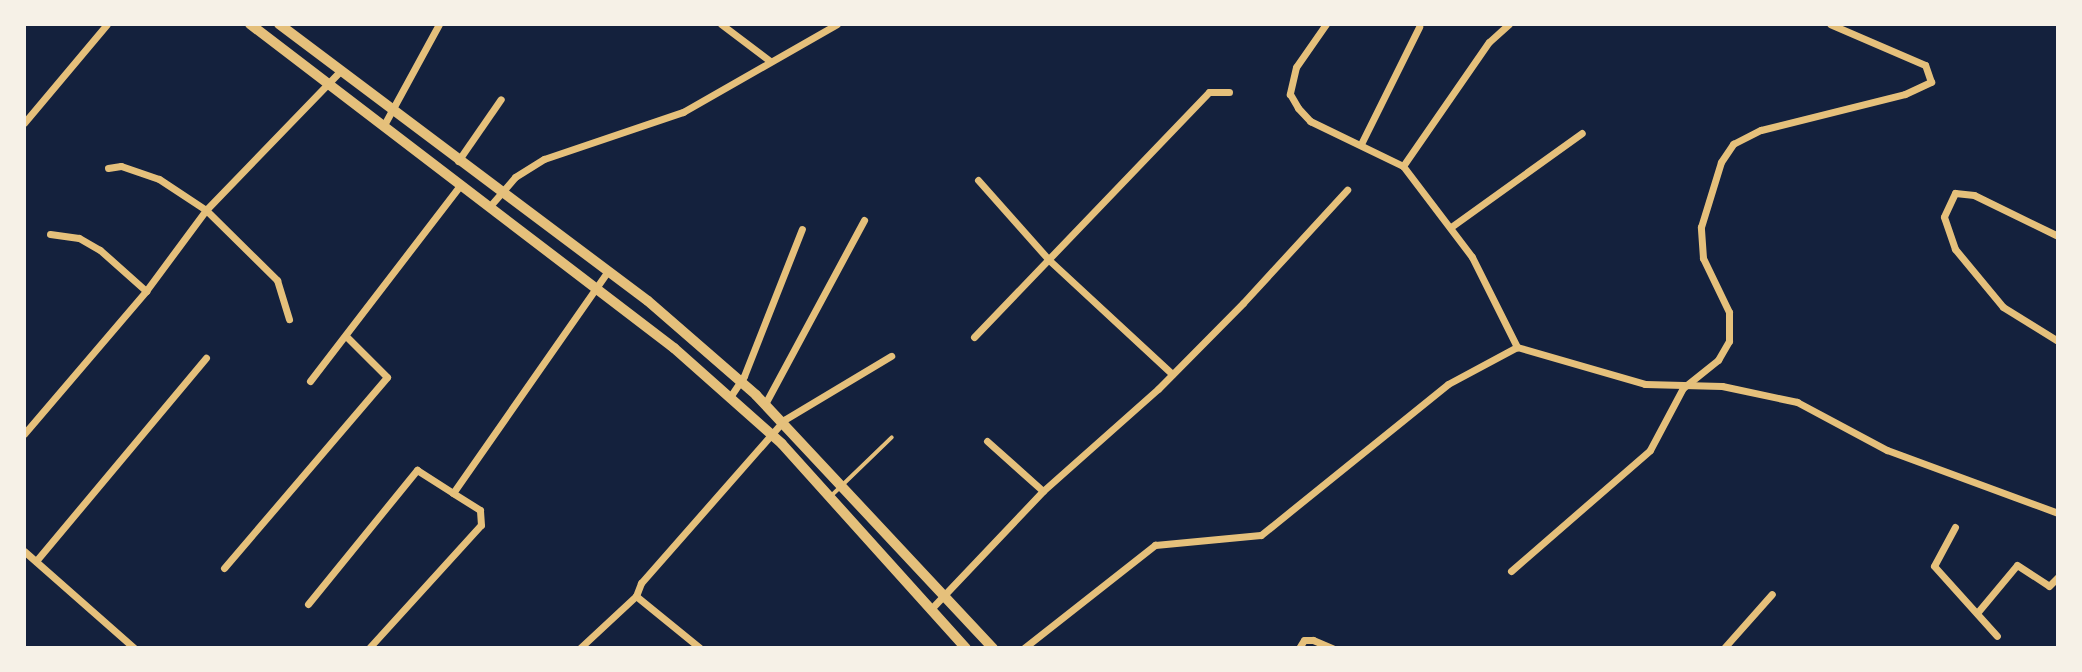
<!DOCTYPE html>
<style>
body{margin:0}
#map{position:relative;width:2082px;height:672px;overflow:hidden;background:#14213d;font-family:"Noto Sans",sans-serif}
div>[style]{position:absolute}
.service>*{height:4px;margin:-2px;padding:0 2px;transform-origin:2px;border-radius:2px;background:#e5c07b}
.minor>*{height:7px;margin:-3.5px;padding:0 3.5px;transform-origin:3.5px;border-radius:3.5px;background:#e5c07b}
.secondary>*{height:10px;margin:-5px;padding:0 5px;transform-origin:5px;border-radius:5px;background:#e5c07b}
span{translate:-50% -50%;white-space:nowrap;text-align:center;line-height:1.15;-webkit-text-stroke:6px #f6f1e7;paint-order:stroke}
.frame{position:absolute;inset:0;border:26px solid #f6f1e7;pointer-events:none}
</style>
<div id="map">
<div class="service">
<i style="left:832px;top:495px;width:83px;rotate:-44deg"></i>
</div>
<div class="minor">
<i style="left:721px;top:24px;width:61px;rotate:37.1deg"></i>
<i style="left:1326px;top:24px;width:52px;rotate:124.9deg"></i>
<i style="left:1296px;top:67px;width:28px;rotate:103deg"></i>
<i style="left:1290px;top:94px;width:16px;rotate:60deg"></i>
<i style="left:1298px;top:108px;width:18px;rotate:47deg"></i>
<i style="left:1310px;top:121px;width:103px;rotate:25.8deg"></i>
<i style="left:1403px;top:166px;width:114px;rotate:52.8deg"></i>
<i style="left:1472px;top:257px;width:101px;rotate:63.4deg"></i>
<i style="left:24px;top:123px;width:129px;rotate:-50deg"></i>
<i style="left:384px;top:125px;width:115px;rotate:-61.4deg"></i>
<i style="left:1361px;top:144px;width:131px;rotate:-63.6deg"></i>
<i style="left:458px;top:161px;width:75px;rotate:-55.3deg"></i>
<i style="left:1403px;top:166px;width:151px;rotate:-55.3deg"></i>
<i style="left:1489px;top:42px;width:27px;rotate:-42deg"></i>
<i style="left:108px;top:168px;width:13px;rotate:-9deg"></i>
<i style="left:121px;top:166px;width:40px;rotate:18.9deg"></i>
<i style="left:159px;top:179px;width:56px;rotate:33.4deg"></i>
<i style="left:206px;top:210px;width:100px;rotate:44.6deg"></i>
<i style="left:277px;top:280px;width:41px;rotate:72.9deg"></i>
<i style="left:978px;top:180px;width:107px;rotate:48.4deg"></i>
<i style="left:1049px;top:260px;width:168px;rotate:42.8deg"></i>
<i style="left:490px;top:206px;width:38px;rotate:-49deg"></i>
<i style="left:515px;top:177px;width:34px;rotate:-32deg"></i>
<i style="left:544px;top:159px;width:147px;rotate:-18.7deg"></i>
<i style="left:683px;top:112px;width:177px;rotate:-29.7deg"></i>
<i style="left:1451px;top:227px;width:161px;rotate:-35.7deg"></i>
<i style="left:50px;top:234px;width:29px;rotate:8deg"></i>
<i style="left:79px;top:238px;width:24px;rotate:30deg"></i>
<i style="left:100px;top:250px;width:62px;rotate:41.7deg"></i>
<i style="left:2058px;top:236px;width:93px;rotate:-154deg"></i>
<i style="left:1974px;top:195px;width:19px;rotate:-174deg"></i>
<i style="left:1955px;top:193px;width:26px;rotate:115deg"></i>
<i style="left:1944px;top:217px;width:34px;rotate:71deg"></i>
<i style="left:1955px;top:249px;width:75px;rotate:50.4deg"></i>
<i style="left:2003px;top:307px;width:65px;rotate:31.7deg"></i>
<i style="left:974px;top:337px;width:339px;rotate:-46.2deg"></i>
<i style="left:1209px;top:92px;width:20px"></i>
<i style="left:310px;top:381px;width:248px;rotate:-52.5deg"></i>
<i style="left:730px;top:397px;width:25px;rotate:-56deg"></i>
<i style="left:744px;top:376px;width:158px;rotate:-68.5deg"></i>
<i style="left:765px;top:404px;width:209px;rotate:-61.7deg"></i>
<i style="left:24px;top:434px;width:188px;rotate:-49.5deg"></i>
<i style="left:146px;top:291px;width:101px;rotate:-53.5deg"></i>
<i style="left:206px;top:210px;width:194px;rotate:-46deg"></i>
<i style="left:987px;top:441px;width:75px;rotate:41.8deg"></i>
<i style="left:1955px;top:527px;width:44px;rotate:118.3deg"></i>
<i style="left:1934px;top:566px;width:94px;rotate:48deg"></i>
<i style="left:24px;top:551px;width:147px;rotate:41.4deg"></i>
<i style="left:36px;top:561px;width:265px;rotate:-50.1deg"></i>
<i style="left:224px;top:568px;width:251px;rotate:-49.5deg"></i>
<i style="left:387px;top:377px;width:57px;rotate:-135deg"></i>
<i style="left:1511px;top:571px;width:184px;rotate:-41deg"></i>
<i style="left:1650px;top:450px;width:70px;rotate:-62deg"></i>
<i style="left:1683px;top:388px;width:45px;rotate:-38.7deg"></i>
<i style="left:1718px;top:360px;width:22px;rotate:-60deg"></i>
<i style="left:1729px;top:341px;width:29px;rotate:-90deg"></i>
<i style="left:1729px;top:312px;width:60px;rotate:-115.7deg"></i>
<i style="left:1703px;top:258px;width:31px;rotate:-94deg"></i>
<i style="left:1701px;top:227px;width:68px;rotate:-72.9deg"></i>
<i style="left:1721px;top:162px;width:22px;rotate:-56deg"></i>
<i style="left:1733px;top:144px;width:31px;rotate:-27deg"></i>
<i style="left:1761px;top:130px;width:148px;rotate:-14deg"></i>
<i style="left:1905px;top:94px;width:29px;rotate:-25deg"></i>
<i style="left:1931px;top:82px;width:18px;rotate:-109deg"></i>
<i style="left:1925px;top:65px;width:103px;rotate:-156.7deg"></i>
<i style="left:636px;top:596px;width:82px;rotate:39.1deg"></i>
<i style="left:308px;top:604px;width:173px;rotate:-50.9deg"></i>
<i style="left:417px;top:470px;width:43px;rotate:32.6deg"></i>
<i style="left:931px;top:609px;width:163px;rotate:-46.5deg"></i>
<i style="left:1043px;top:491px;width:154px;rotate:-41.6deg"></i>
<i style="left:1158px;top:389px;width:121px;rotate:-45.3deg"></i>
<i style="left:1243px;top:303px;width:154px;rotate:-47.4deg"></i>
<i style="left:1977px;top:613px;width:62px;rotate:-50.2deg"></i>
<i style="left:2017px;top:565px;width:38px;rotate:33deg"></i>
<i style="left:2049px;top:586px;width:13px;rotate:-45deg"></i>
<i style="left:369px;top:648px;width:166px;rotate:-47.7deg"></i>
<i style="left:481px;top:525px;width:15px;rotate:-94deg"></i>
<i style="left:480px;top:510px;width:32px;rotate:-148deg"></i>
<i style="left:453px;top:493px;width:269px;rotate:-55.1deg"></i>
<i style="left:580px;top:648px;width:76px;rotate:-42.9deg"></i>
<i style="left:636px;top:596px;width:14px;rotate:-69deg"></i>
<i style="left:641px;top:583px;width:217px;rotate:-48.7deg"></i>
<i style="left:784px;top:420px;width:125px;rotate:-30.9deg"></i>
<i style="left:1024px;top:648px;width:167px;rotate:-38.2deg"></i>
<i style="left:1155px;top:545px;width:106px;rotate:-5.4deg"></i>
<i style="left:1261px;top:535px;width:240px;rotate:-38.9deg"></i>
<i style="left:1448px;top:384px;width:78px;rotate:-28.2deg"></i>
<i style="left:1517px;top:347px;width:133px;rotate:16.1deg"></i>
<i style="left:1645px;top:384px;width:77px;rotate:1.5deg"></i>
<i style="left:1722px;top:386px;width:77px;rotate:12deg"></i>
<i style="left:1797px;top:402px;width:102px;rotate:28.1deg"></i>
<i style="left:1887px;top:450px;width:182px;rotate:20.2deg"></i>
<i style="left:1299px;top:648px;width:9px;rotate:-58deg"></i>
<i style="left:1304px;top:640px;width:9px"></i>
<i style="left:1313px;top:640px;width:21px;rotate:23deg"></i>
<i style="left:1724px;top:648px;width:72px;rotate:-48.4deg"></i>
</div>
<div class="secondary">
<i style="left:250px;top:24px;width:534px;rotate:37.39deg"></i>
<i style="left:674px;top:348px;width:144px;rotate:41.6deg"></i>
<i style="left:782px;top:444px;width:275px;rotate:48deg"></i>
<i style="left:279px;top:24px;width:461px;rotate:36.9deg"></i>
<i style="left:648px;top:301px;width:143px;rotate:41deg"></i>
<i style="left:756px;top:395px;width:347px;rotate:46.9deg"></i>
</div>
<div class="frame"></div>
</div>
